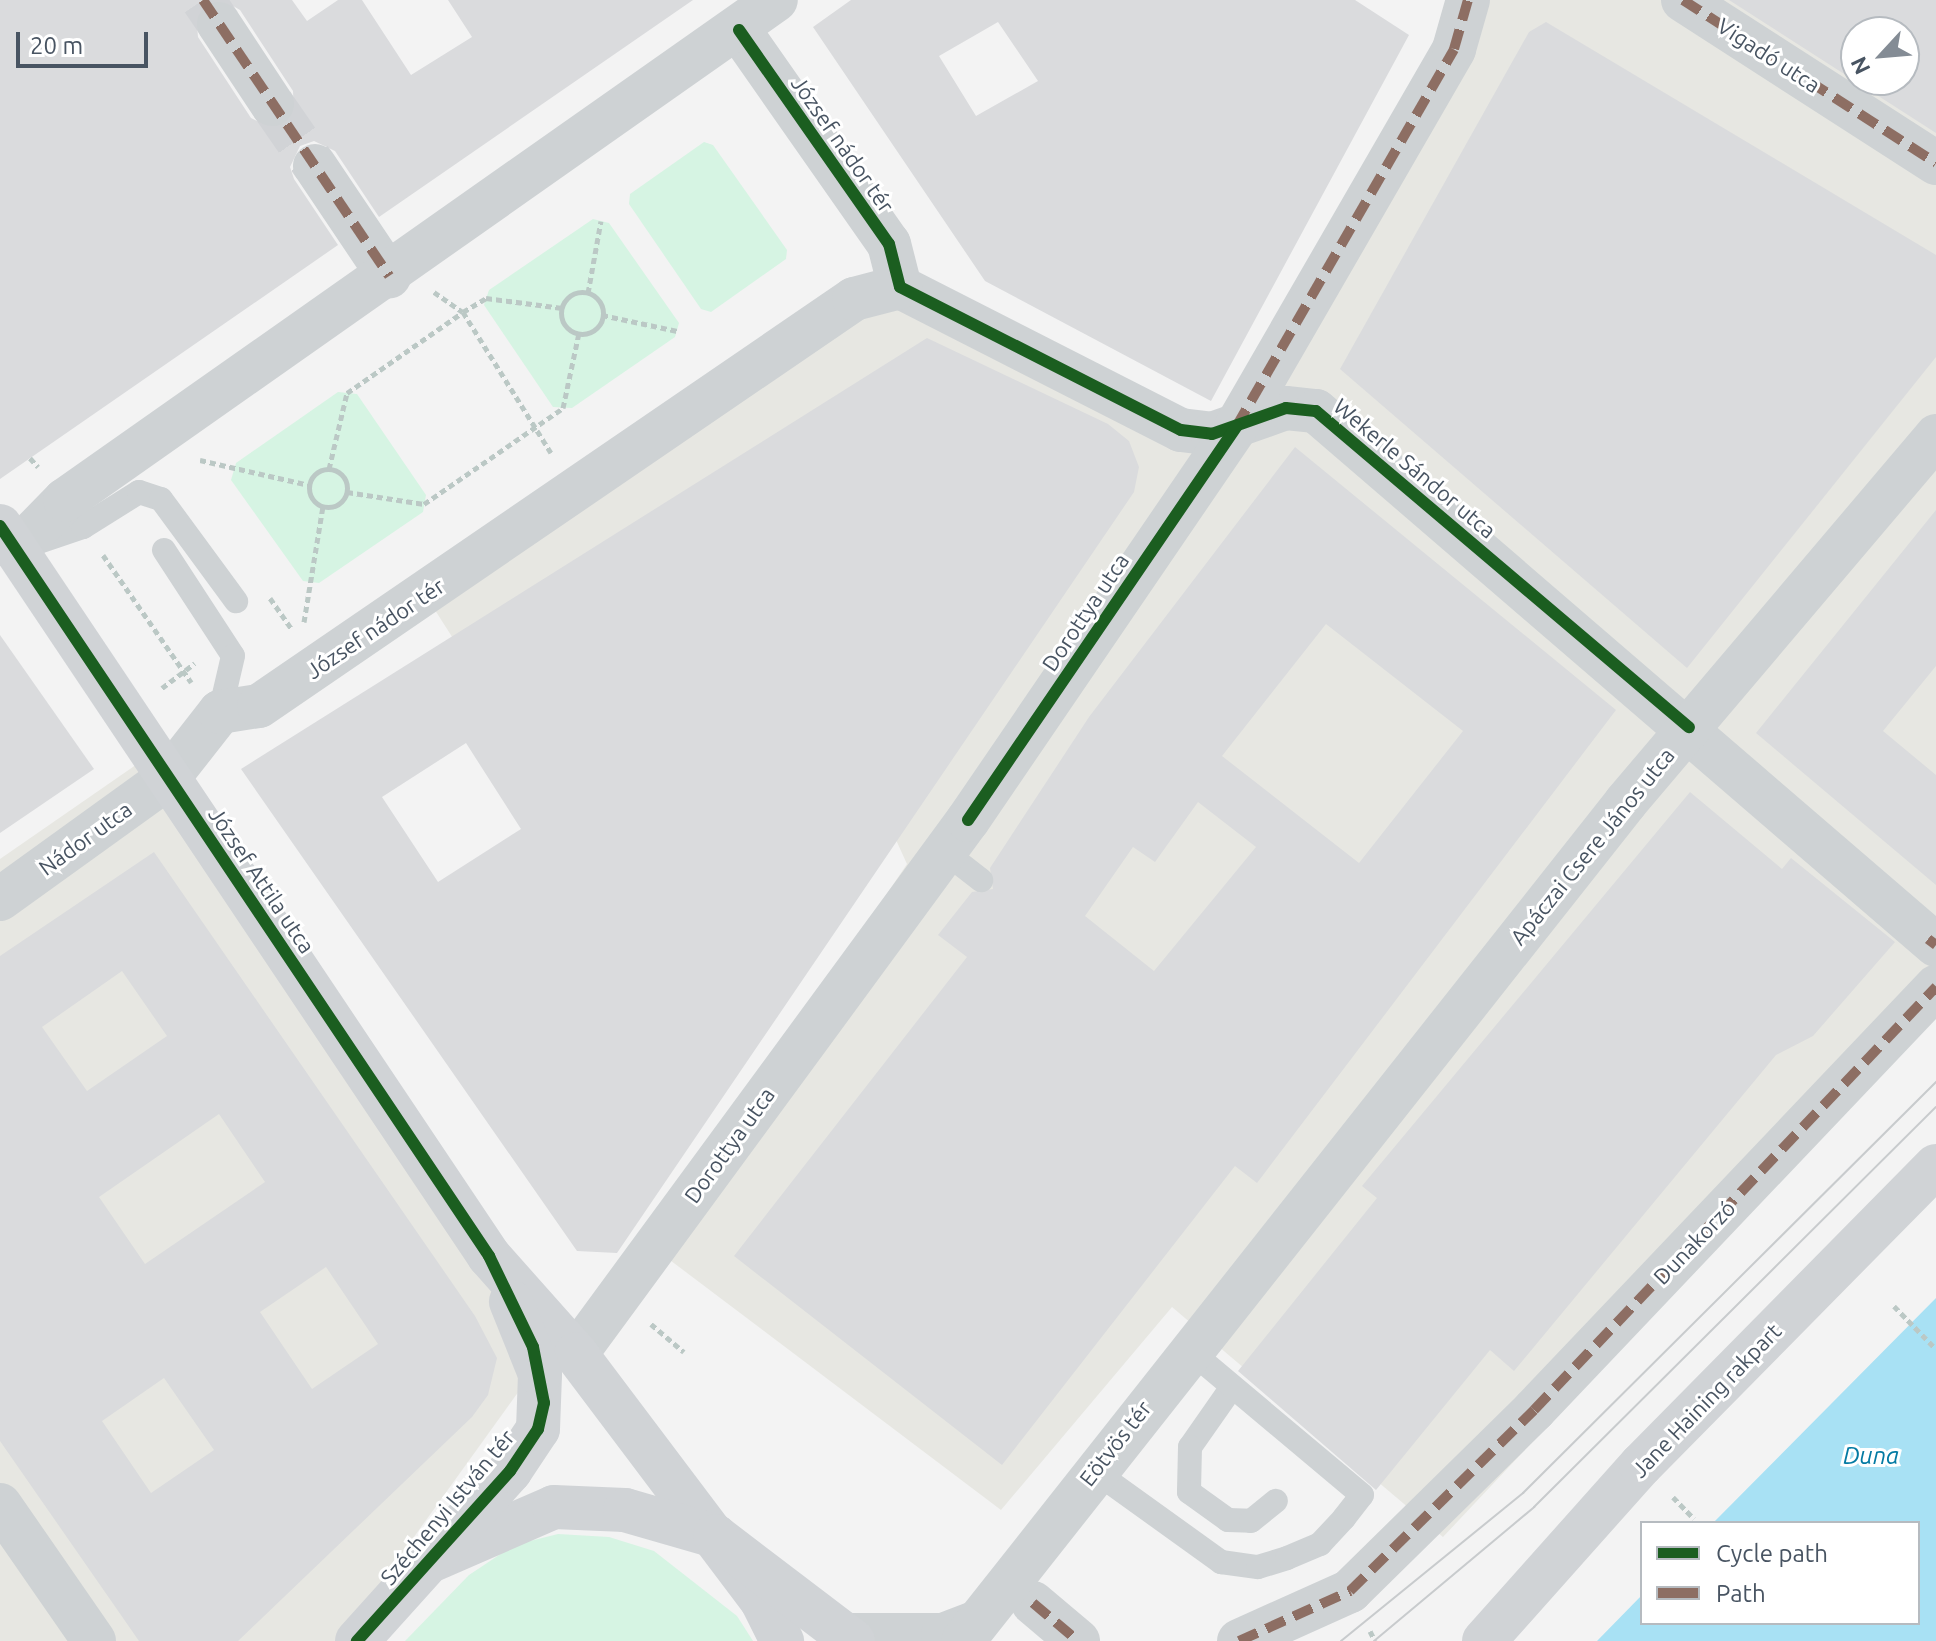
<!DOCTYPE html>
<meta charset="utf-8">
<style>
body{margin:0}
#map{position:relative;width:1936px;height:1641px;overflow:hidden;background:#f3f3f3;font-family:Ubuntu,sans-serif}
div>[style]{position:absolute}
.commercial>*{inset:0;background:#e7e7e2}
.green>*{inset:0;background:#d6f4e3}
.water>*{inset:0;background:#a8e1f4}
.building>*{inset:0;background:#dadbdd}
.street-tunnel>*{height:44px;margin-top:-22px;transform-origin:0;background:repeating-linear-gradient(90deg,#d1d3d6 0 44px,transparent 0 66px)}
.path>*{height:5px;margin-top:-2.5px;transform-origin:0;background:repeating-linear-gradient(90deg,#bbc8c5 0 6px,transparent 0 10px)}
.path>.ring{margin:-2.5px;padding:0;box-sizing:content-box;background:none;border:5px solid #bbc8c5;border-radius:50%}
.lane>*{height:24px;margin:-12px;padding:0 12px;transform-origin:12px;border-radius:12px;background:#ced2d4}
.street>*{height:44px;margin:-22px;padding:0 22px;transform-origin:22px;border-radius:22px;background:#ced2d4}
.secondary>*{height:44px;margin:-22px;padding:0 22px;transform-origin:22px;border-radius:22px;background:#d0d3d6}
.tram>*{height:2px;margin:-1px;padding:0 1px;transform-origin:1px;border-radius:1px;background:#c8cbcd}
.quiet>*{height:10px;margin-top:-5px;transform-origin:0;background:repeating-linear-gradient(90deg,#8d6e63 0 20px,transparent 0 30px)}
.cycleway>*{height:12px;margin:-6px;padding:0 6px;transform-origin:6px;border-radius:6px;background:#1b5e20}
span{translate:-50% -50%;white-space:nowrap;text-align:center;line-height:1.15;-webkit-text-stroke:6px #fff;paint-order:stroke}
.street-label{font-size:22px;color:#485462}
.water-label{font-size:24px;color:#037aa3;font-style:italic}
.legend{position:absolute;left:1640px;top:1521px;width:280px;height:104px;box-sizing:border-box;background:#fff;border:2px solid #b6bbc0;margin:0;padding:10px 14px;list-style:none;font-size:24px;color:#485462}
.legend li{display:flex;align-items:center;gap:16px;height:40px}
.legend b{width:40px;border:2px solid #b6bbc0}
.north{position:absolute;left:1840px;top:16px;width:80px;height:80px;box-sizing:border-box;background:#fff;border:2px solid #b6bbc0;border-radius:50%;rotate:244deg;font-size:22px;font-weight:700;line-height:32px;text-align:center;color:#485462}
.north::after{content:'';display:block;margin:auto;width:28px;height:36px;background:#848c95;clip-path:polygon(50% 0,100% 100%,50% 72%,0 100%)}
.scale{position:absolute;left:16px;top:32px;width:132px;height:36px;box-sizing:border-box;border:4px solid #485462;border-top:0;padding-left:10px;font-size:24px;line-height:28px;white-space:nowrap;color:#485462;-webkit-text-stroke:6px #fff;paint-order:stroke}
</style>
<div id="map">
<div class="commercial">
<i style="clip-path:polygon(evenodd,1485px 0,1936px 0,1936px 1013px,1443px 1537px,1172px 1307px,1001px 1510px,650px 1245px,907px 864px,896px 840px,587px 848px,433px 607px,898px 271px,1217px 425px,1485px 0,1856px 32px,1904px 32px,1904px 80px,1856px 80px,1856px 32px)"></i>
<i style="clip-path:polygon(143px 760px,545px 1355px,339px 1641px,0 1641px,0 859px)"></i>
</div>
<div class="green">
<i style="clip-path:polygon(704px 142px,713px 145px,787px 250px,786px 259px,711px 312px,701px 309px,629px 204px,630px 194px)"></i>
<i style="clip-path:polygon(593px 219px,609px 223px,679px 323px,675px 337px,572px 408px,553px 407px,484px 305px,489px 290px)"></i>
<i style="clip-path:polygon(338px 392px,357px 394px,426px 495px,423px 512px,319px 583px,303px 581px,231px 480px,236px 463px)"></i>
<i style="clip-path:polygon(558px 1534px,609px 1537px,654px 1551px,737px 1616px,753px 1641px,405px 1641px,469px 1575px,514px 1545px)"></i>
</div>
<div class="water">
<i style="clip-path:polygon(1936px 1298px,1936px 1641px,1597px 1641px,1642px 1595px,1642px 1623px,1918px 1623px,1918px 1523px,1713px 1523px)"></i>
</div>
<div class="building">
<i style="clip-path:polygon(0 0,214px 0,196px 14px,198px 37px,251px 118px,273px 129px,294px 116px,293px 91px,240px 10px,223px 0,292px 0,307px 21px,338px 0,362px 0,411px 75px,472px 37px,448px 0,693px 0,379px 217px,335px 151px,314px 141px,300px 146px,290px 167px,294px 179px,338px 245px,0 479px)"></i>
<i style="clip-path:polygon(evenodd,851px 0,1355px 0,1409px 35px,1211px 401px,985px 281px,813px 27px,851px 0,998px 22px,1038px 81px,976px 116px,939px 56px,998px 22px)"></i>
<i style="clip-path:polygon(evenodd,1729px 0,1936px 0,1936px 133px,1729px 0,1856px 32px,1904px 32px,1904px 80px,1856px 80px,1856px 32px)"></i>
<i style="clip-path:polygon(1546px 22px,1936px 255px,1936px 357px,1687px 668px,1340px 369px,1529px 32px)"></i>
<i style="clip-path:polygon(evenodd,927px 338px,1108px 424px,1129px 441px,1139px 467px,1134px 492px,617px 1253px,577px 1251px,241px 769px,927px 338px,466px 743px,521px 829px,438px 882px,382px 797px,466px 743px)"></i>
<i style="clip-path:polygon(evenodd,1295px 447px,1616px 710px,1257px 1183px,1235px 1166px,1002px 1465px,734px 1256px,967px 957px,938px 935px,972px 892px,993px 889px,990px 868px,1089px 717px,1295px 447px,1326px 624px,1463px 731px,1359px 863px,1222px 756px,1326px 624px,1295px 447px,1198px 802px,1256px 847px,1154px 971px,1085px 916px,1133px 847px,1155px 862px,1198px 802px)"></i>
<i style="clip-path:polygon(1936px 510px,1936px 666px,1883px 731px,1936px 775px,1936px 885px,1756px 733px)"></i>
<i style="clip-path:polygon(0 635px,94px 769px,0 833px)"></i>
<i style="clip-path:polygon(1690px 792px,1782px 869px,1791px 858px,1895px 942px,1813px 1036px,1776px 1055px,1514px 1371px,1490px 1350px,1376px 1490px,1238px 1371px,1377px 1198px,1362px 1186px)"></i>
<i style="clip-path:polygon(evenodd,154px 852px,475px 1316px,497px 1358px,488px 1395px,472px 1417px,238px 1641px,139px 1641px,0 1441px,0 956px,154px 852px,122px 971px,167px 1036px,87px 1091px,42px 1027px,122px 971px,154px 852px,219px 1114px,265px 1182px,145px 1264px,99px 1197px,219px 1114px,154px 852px,326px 1267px,378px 1344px,312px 1389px,260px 1312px,326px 1267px,154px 852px,164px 1378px,214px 1450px,151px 1493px,102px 1421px,164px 1378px)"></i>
</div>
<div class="street-tunnel">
<i style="left:203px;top:0;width:29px;rotate:56deg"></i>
<i style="left:272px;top:104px;width:75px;rotate:55.3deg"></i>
</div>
<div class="path">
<i style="left:434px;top:292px;width:35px;rotate:35deg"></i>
<i style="left:463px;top:312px;width:166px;rotate:58deg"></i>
<i class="ring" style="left:561px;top:292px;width:37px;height:37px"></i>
<i style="left:588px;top:293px;width:73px;rotate:-79.8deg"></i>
<i style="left:602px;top:315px;width:77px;rotate:12deg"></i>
<i style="left:30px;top:458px;width:12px;rotate:48deg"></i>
<i style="left:200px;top:460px;width:112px;rotate:12.9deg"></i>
<i style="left:329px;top:469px;width:78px;rotate:-76.7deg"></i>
<i style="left:347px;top:393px;width:141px;rotate:-34.9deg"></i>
<i style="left:463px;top:312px;width:27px;rotate:-31deg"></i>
<i style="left:486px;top:298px;width:77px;rotate:7.5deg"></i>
<i class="ring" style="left:309px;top:469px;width:33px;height:33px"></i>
<i style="left:347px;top:492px;width:78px;rotate:8.9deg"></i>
<i style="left:424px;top:504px;width:169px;rotate:-34.6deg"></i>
<i style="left:563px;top:408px;width:77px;rotate:-78deg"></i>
<i style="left:103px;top:555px;width:155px;rotate:55.3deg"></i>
<i style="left:270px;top:598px;width:38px;rotate:55deg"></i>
<i style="left:304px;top:622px;width:118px;rotate:-80.7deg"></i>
<i style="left:162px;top:688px;width:41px;rotate:-37.1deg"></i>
<i style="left:1894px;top:1306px;width:60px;rotate:45.7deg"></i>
<i style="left:651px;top:1324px;width:43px;rotate:40.3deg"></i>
<i style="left:1673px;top:1497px;width:30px;rotate:46deg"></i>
<i style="left:1370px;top:1631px;width:11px;rotate:63deg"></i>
</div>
<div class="lane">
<i style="left:33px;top:544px;width:53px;rotate:-18.8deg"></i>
<i style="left:83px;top:527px;width:66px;rotate:-32deg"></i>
<i style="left:139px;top:492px;width:23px;rotate:18deg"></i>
<i style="left:161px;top:499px;width:127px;rotate:53.7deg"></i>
<i style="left:164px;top:550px;width:126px;rotate:56.9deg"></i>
<i style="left:233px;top:656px;width:57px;rotate:103.1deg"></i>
<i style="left:945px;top:852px;width:46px;rotate:37.9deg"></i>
<i style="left:1232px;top:1387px;width:73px;rotate:125deg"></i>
<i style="left:1190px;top:1447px;width:45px;rotate:91.3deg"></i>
<i style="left:1189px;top:1492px;width:48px;rotate:35.7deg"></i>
<i style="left:1228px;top:1520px;width:23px;rotate:2deg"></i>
<i style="left:1251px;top:1521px;width:32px;rotate:-39deg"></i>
<i style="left:1093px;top:1470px;width:158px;rotate:35.7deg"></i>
<i style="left:1221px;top:1562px;width:37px;rotate:8deg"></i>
<i style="left:1258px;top:1567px;width:30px;rotate:-17deg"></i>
<i style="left:1287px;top:1558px;width:36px;rotate:-23deg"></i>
<i style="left:1320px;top:1544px;width:35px;rotate:-47deg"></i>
<i style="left:1344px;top:1518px;width:29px;rotate:-52deg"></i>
<i style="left:1362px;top:1495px;width:226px;rotate:-140deg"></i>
</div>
<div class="street">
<i style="left:1683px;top:0;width:301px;rotate:32.8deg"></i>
<i style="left:219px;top:24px;width:96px;rotate:56.5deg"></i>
<i style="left:739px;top:30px;width:261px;rotate:55deg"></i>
<i style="left:889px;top:244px;width:44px;rotate:75.7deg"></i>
<i style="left:315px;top:166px;width:133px;rotate:56.1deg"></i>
<i style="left:900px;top:287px;width:315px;rotate:27deg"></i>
<i style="left:1181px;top:430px;width:31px;rotate:7deg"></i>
<i style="left:1212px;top:434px;width:78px;rotate:-19.4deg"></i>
<i style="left:1286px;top:408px;width:30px;rotate:6deg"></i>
<i style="left:1316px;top:411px;width:818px;rotate:40.74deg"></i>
<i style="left:16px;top:550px;width:70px;rotate:-45.6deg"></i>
<i style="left:65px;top:500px;width:869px;rotate:-35.12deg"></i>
<i style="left:0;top:899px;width:208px;rotate:-35.8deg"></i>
<i style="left:169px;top:777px;width:83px;rotate:-51.9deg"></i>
<i style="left:220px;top:712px;width:39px;rotate:-9deg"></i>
<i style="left:259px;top:706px;width:721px;rotate:-34.37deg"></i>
<i style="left:854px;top:299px;width:48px;rotate:-14.6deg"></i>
<i style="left:576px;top:1354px;width:662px;rotate:-53.72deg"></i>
<i style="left:968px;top:820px;width:476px;rotate:-55.7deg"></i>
<i style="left:1236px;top:427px;width:436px;rotate:-60deg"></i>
<i style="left:1454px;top:49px;width:51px;rotate:-74.1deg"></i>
<i style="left:0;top:1505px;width:165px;rotate:55.3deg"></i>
<i style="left:1033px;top:1603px;width:59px;rotate:40.2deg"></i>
<i style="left:846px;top:1635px;width:97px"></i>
<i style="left:943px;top:1635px;width:33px;rotate:-21deg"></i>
<i style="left:963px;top:1641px;width:1069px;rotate:-51.68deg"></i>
<i style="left:1626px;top:802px;width:480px;rotate:-49.7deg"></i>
<i style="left:1239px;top:1641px;width:122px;rotate:-24.2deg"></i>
<i style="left:1350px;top:1591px;width:258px;rotate:-44.5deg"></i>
<i style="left:1534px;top:1410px;width:584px;rotate:-46.46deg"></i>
</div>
<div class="secondary">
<i style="left:0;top:526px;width:879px;rotate:56.18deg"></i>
<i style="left:489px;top:1256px;width:131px;rotate:48.4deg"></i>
<i style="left:576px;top:1354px;width:309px;rotate:53deg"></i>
<i style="left:762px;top:1601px;width:45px;rotate:63.4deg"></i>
<i style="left:430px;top:1561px;width:135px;rotate:-23.5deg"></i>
<i style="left:554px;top:1507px;width:71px;rotate:2.4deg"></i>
<i style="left:625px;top:1510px;width:94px;rotate:16.1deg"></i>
<i style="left:715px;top:1536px;width:173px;rotate:37.3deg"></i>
<i style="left:357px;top:1641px;width:229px;rotate:-48deg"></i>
<i style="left:510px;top:1471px;width:50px;rotate:-56.3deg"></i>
<i style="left:538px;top:1429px;width:55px;rotate:-87.9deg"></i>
<i style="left:540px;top:1374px;width:78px;rotate:-111.9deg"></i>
<i style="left:1484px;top:1641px;width:236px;rotate:-48.3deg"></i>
<i style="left:1641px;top:1465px;width:420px;rotate:-45.4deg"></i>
</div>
<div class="tram">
<i style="left:1341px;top:1641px;width:235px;rotate:-39.1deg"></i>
<i style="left:1523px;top:1493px;width:583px;rotate:-44.86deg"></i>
<i style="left:1374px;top:1641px;width:209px;rotate:-39.9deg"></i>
<i style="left:1534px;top:1507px;width:567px;rotate:-44.86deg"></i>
</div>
<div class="quiet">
<i style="left:203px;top:0;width:333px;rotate:56deg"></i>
<i style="left:1683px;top:0;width:301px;rotate:32.8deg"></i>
<i style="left:1236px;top:427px;width:436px;rotate:-60deg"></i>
<i style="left:1454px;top:49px;width:51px;rotate:-74.1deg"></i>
<i style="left:1928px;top:939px;width:10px;rotate:37deg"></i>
<i style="left:1033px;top:1603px;width:59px;rotate:40.2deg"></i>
<i style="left:1239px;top:1641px;width:122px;rotate:-24.2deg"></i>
<i style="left:1350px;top:1591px;width:258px;rotate:-44.5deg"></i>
<i style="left:1534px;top:1410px;width:584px;rotate:-46.46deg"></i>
</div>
<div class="cycleway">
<i style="left:739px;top:30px;width:261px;rotate:55deg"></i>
<i style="left:889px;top:244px;width:44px;rotate:75.7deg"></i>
<i style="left:900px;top:287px;width:315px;rotate:27deg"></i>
<i style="left:1181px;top:430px;width:31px;rotate:7deg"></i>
<i style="left:1212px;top:434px;width:78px;rotate:-19.4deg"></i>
<i style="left:1286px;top:408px;width:30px;rotate:6deg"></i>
<i style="left:1316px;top:411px;width:489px;rotate:40.3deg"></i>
<i style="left:0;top:526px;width:879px;rotate:56.18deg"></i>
<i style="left:489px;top:1256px;width:101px;rotate:64.2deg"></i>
<i style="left:533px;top:1347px;width:57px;rotate:78.9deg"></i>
<i style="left:544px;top:1403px;width:27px;rotate:103deg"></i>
<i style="left:538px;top:1429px;width:50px;rotate:123.7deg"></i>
<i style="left:510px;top:1471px;width:229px;rotate:132deg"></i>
<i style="left:968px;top:820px;width:476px;rotate:-55.7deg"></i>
</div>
<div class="street-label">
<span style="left:1769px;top:55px;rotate:33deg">Vigadó utca</span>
<span style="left:843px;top:144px;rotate:55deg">József nádor tér</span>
<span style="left:1415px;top:468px;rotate:40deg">Wekerle Sándor utca</span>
<span style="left:1085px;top:612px;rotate:-56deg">Dorottya utca</span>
<span style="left:375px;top:628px;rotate:-34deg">József nádor tér</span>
<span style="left:85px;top:838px;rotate:-36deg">Nádor utca</span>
<span style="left:1592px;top:846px;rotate:-51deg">Apáczai Csere János utca</span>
<span style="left:262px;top:880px;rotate:56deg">József Attila utca</span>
<span style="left:729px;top:1145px;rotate:-54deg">Dorottya utca</span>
<span style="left:1694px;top:1242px;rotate:-46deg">Dunakorzó</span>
<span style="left:1706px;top:1400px;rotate:-46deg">Jane Haining rakpart</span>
<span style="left:1115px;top:1443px;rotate:-52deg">Eötvös tér</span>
<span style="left:447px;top:1507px;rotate:-50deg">Széchenyi István tér</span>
</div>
<div class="water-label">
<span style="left:1871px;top:1456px">Duna</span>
</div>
<ul class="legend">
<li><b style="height:10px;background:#1b5e20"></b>Cycle path</li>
<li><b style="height:10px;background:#8d6e63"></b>Path</li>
</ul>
<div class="north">N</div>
<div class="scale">20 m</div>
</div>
